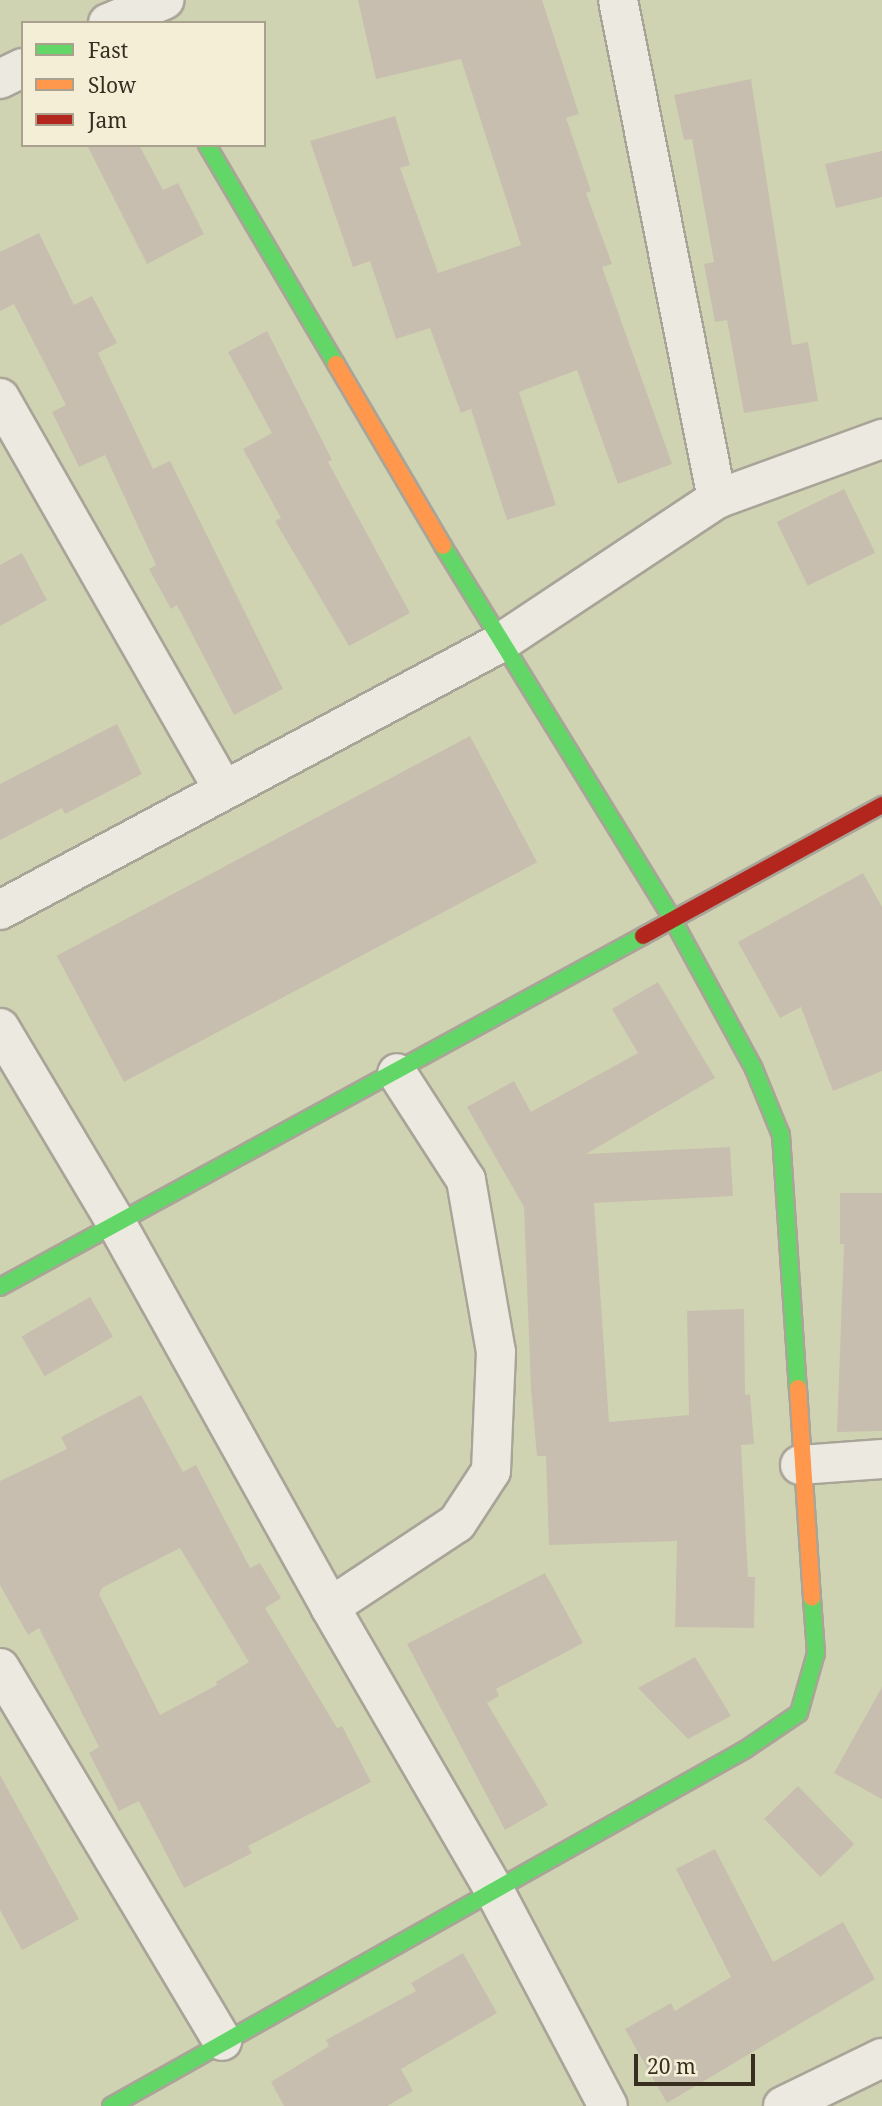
<!DOCTYPE html>
<style>
body{margin:0}
#map{position:relative;width:882px;height:2106px;overflow:hidden;background:#e4dfce;font-family:"Noto Serif",serif}
div>[style]{position:absolute}
.green>*{inset:0;background:#d0d3b2}
.building>*{inset:0;background:#c7beaf;transform-origin:0 0}
.roads{filter:drop-shadow(2px 0 #a9a498) drop-shadow(-2px 0 #a9a498) drop-shadow(0 2px #a9a498) drop-shadow(0 -2px #a9a498)}
.street>*{height:38px;margin:-19px;padding:0 19px;transform-origin:19px;border-radius:19px;background:#ece9e0}
.fast>*{height:16px;margin:-8px;padding:0 8px;transform-origin:8px;border-radius:8px;background:#63d668}
.slow>*{height:16px;margin:-8px;padding:0 8px;transform-origin:8px;border-radius:8px;background:#ff974d}
.jam>*{height:16px;margin:-8px;padding:0 8px;transform-origin:8px;border-radius:8px;background:#b3261e}
span{translate:-50% -50%;white-space:nowrap;text-align:center;line-height:1.15;-webkit-text-stroke:5px #f4eed6;paint-order:stroke}
.legend{position:absolute;left:21px;top:21px;width:245px;height:126px;box-sizing:border-box;background:#f4eed6;border:2px solid #a9a18d;margin:0;padding:9px 12px;list-style:none;font-size:21px;color:#382e20}
.legend li{display:flex;align-items:center;gap:14px;height:35px}
.legend b{width:35px;border:2px solid #a9a18d}
.scale{position:absolute;left:634px;top:2054px;width:121px;height:32px;box-sizing:border-box;border:4px solid #382e20;border-top:0;padding-left:9px;font-size:21px;line-height:24px;white-space:nowrap;color:#382e20;-webkit-text-stroke:5px #f4eed6;paint-order:stroke}
</style>
<div id="map">
<div class="green">
<i style="clip-path:polygon(evenodd,0 0,882px 0,882px 2106px,0 2106px,0 0,23px 23px,264px 23px,264px 145px,23px 145px,23px 23px)"></i>
</div>
<div class="building">
<i style="clip-path:polygon(358px 0,542px 0,579px 114px,566px 118px,591px 191px,586px 193px,612px 264px,602px 267px,672px 464px,618px 484px,577px 370px,519px 392px,556px 505px,507px 520px,471px 409px,461px 413px,430px 328px,396px 339px,370px 261px,353px 267px,310px 141px,395px 116px,410px 165px,400px 168px,438px 273px,521px 245px,461px 59px,376px 79px)"></i>
<i style="clip-path:polygon(751px 79px,792px 345px,808px 342px,818px 401px,744px 413px,727px 320px,715px 322px,704px 264px,714px 262px,692px 139px,684px 140px,674px 95px)"></i>
<i style="clip-path:polygon(87px 145px,139px 145px,163px 190px,178px 183px,204px 234px,147px 264px)"></i>
<i style="clip-path:polygon(882px 151px,882px 197px,836px 208px,825px 164px)"></i>
<i style="clip-path:polygon(39px 233px,74px 305px,92px 296px,117px 343px,98px 353px,153px 469px,170px 461px,283px 689px,234px 715px,177px 605px,171px 609px,149px 569px,156px 565px,105px 455px,79px 467px,52px 412px,66px 405px,14px 304px,0 311px,0 252px)"></i>
<i style="clip-path:polygon(267px 331px,332px 460px,328px 462px,410px 613px,349px 646px,275px 521px,281px 518px,243px 449px,272px 433px,228px 352px)"></i>
<i style="left:844px;top:489px;width:71px;height:75px;rotate:64deg"></i>
<i style="clip-path:polygon(22px 553px,47px 600px,0 626px,0 565px)"></i>
<i style="clip-path:polygon(117px 724px,142px 774px,65px 814px,62px 808px,0 840px,0 784px)"></i>
<i style="left:470px;top:736px;width:143px;height:468px;rotate:62deg"></i>
<i style="clip-path:polygon(863px 873px,882px 907px,882px 1071px,833px 1091px,801px 1007px,780px 1018px,738px 942px)"></i>
<i style="clip-path:polygon(658px 982px,715px 1078px,586px 1154px,730px 1147px,733px 1196px,594px 1203px,609px 1422px,689px 1415px,687px 1311px,744px 1309px,745px 1395px,750px 1394px,754px 1444px,741px 1445px,748px 1577px,755px 1577px,754px 1628px,675px 1627px,677px 1541px,549px 1545px,546px 1456px,537px 1456px,531px 1389px,524px 1207px,467px 1107px,514px 1081px,531px 1112px,638px 1053px,612px 1009px)"></i>
<i style="clip-path:polygon(840px 1193px,882px 1193px,882px 1431px,837px 1432px,844px 1244px,840px 1244px)"></i>
<i style="left:90px;top:1297px;width:46px;height:79px;rotate:60deg"></i>
<i style="clip-path:polygon(evenodd,141px 1395px,183px 1472px,196px 1465px,250px 1568px,260px 1563px,281px 1598px,265px 1608px,337px 1728px,342px 1726px,371px 1782px,248px 1846px,252px 1853px,184px 1888px,139px 1801px,119px 1811px,89px 1753px,99px 1747px,39px 1628px,28px 1635px,0 1585px,0 1481px,67px 1449px,61px 1437px,141px 1395px,180px 1548px,249px 1662px,216px 1682px,217px 1685px,160px 1715px,99px 1594px,102px 1588px,180px 1548px)"></i>
<i style="clip-path:polygon(545px 1573px,583px 1643px,496px 1689px,499px 1696px,487px 1703px,548px 1805px,505px 1830px,407px 1644px)"></i>
<i style="clip-path:polygon(695px 1657px,731px 1716px,688px 1739px,638px 1688px)"></i>
<i style="clip-path:polygon(882px 1687px,882px 1799px,834px 1773px)"></i>
<i style="clip-path:polygon(0 1775px,79px 1919px,22px 1950px,0 1910px)"></i>
<i style="left:798px;top:1786px;width:81px;height:47px;rotate:46deg"></i>
<i style="clip-path:polygon(715px 1849px,773px 1962px,843px 1922px,875px 1979px,667px 2103px,625px 2029px,671px 2003px,675px 2011px,731px 1977px,676px 1869px)"></i>
<i style="clip-path:polygon(463px 1953px,497px 2013px,401px 2069px,413px 2091px,387px 2106px,284px 2106px,271px 2082px,329px 2046px,326px 2040px,416px 1991px,411px 1983px)"></i>
</div>
<div class="roads">
<div class="street">
<i style="left:618px;top:0;width:509px;rotate:78.78deg"></i>
<i style="left:108px;top:23px;width:61px;rotate:-22.3deg"></i>
<i style="left:0;top:79px;width:25px;rotate:-26deg"></i>
<i style="left:0;top:398px;width:451px;rotate:60.3deg"></i>
<i style="left:0;top:910px;width:567px;rotate:-28.1deg"></i>
<i style="left:500px;top:643px;width:260px;rotate:-33.6deg"></i>
<i style="left:717px;top:499px;width:176px;rotate:-20deg"></i>
<i style="left:0;top:1028px;width:228px;rotate:59.2deg"></i>
<i style="left:117px;top:1224px;width:438px;rotate:60.9deg"></i>
<i style="left:330px;top:1607px;width:325px;rotate:59.9deg"></i>
<i style="left:493px;top:1888px;width:246px;rotate:62.2deg"></i>
<i style="left:800px;top:1465px;width:82px;rotate:-4.2deg"></i>
<i style="left:330px;top:1607px;width:152px;rotate:-33.5deg"></i>
<i style="left:457px;top:1523px;width:62px;rotate:-56.8deg"></i>
<i style="left:491px;top:1471px;width:119px;rotate:-87.6deg"></i>
<i style="left:496px;top:1352px;width:175px;rotate:-99.9deg"></i>
<i style="left:466px;top:1180px;width:127px;rotate:-122.8deg"></i>
<i style="left:0;top:1668px;width:434px;rotate:59.2deg"></i>
<i style="left:783px;top:2106px;width:110px;rotate:-25.9deg"></i>
</div>
<div class="fast">
<i style="left:207px;top:145px;width:254px;rotate:59.5deg"></i>
<i style="left:443px;top:546px;width:441px;rotate:58.4deg"></i>
<i style="left:674px;top:922px;width:167px;rotate:61.4deg"></i>
<i style="left:754px;top:1069px;width:71px;rotate:67.8deg"></i>
<i style="left:781px;top:1135px;width:254px;rotate:86.2deg"></i>
<i style="left:0;top:1287px;width:733px;rotate:-28.63deg"></i>
<i style="left:111px;top:2106px;width:728px;rotate:-29.34deg"></i>
<i style="left:746px;top:1749px;width:64px;rotate:-34.2deg"></i>
<i style="left:799px;top:1713px;width:62px;rotate:-74.2deg"></i>
<i style="left:816px;top:1653px;width:55px;rotate:-94.2deg"></i>
</div>
<div class="slow">
<i style="left:336px;top:364px;width:211px;rotate:59.5deg"></i>
<i style="left:798px;top:1388px;width:210px;rotate:86.2deg"></i>
</div>
<div class="jam">
<i style="left:643px;top:936px;width:273px;rotate:-28.7deg"></i>
</div>
</div>
<ul class="legend">
<li><b style="height:9px;background:#63d668"></b>Fast</li>
<li><b style="height:9px;background:#ff974d"></b>Slow</li>
<li><b style="height:9px;background:#b3261e"></b>Jam</li>
</ul>
<div class="scale">20 m</div>
</div>
